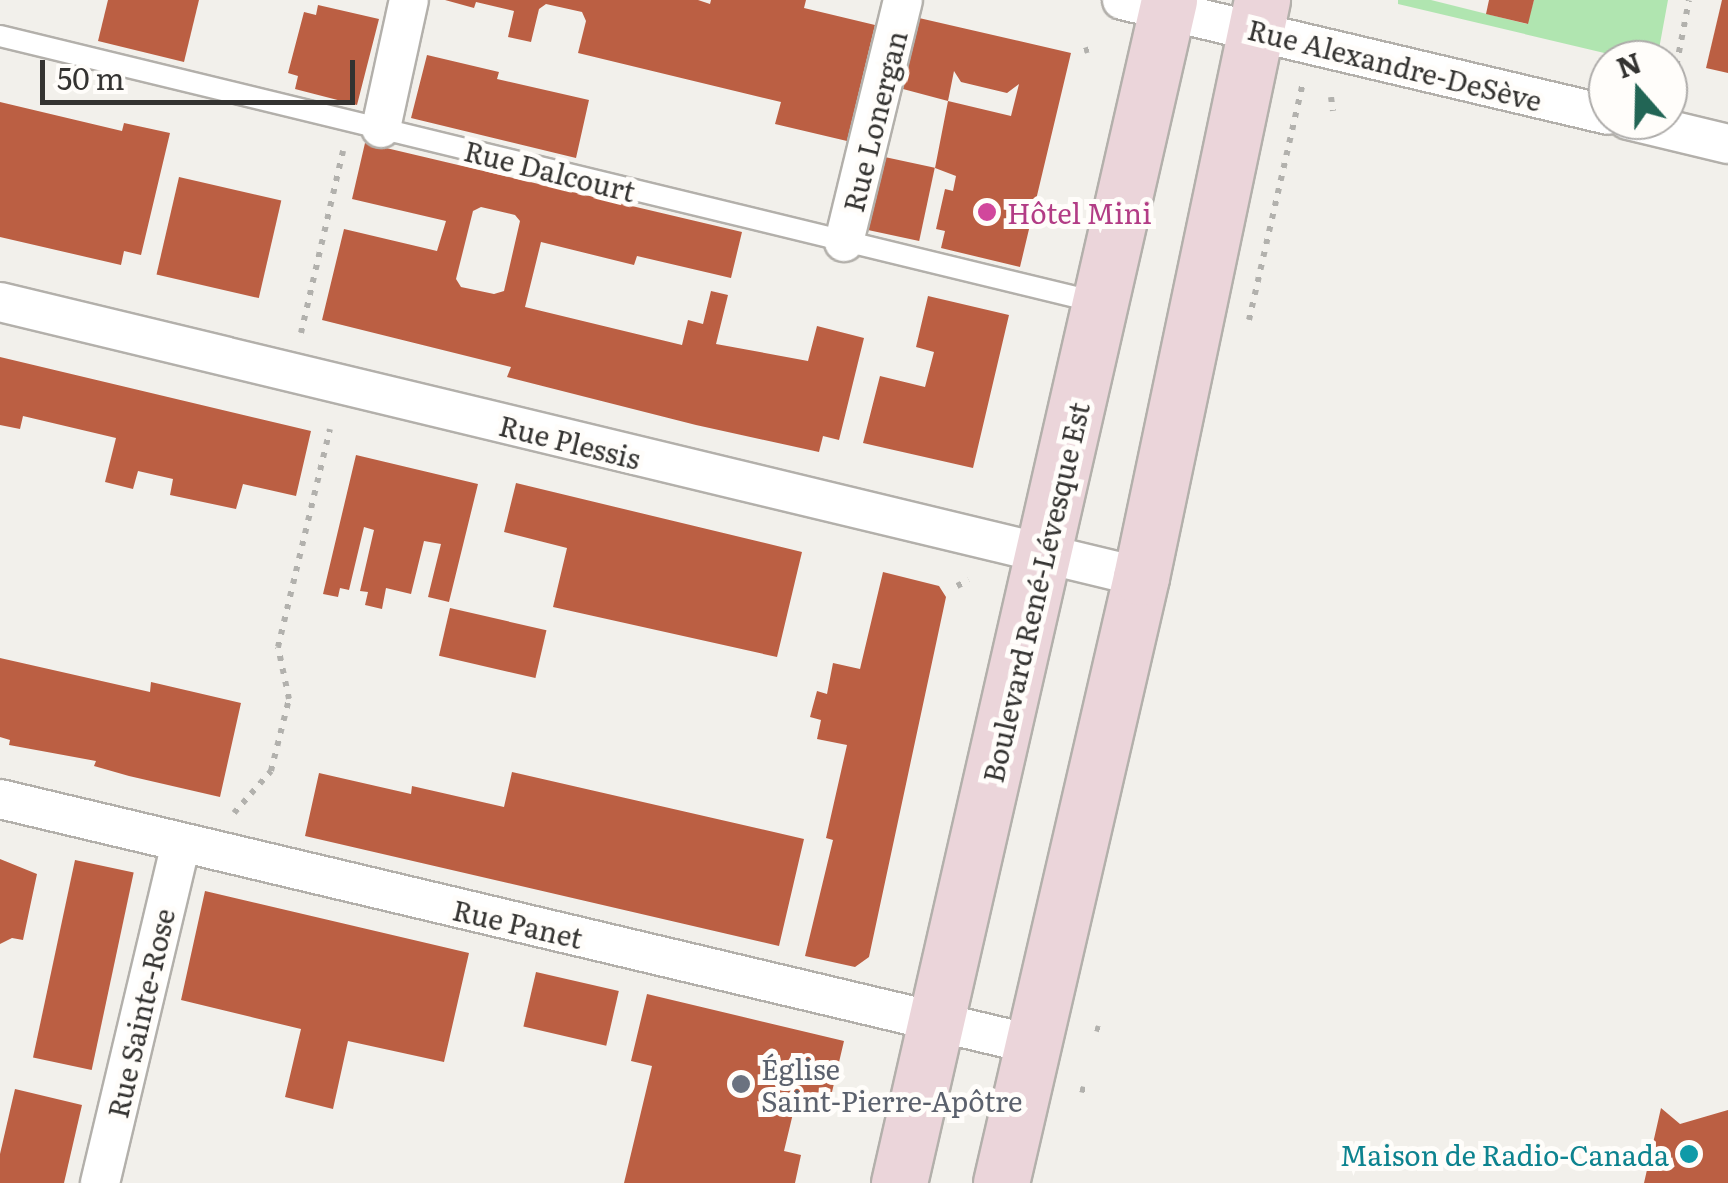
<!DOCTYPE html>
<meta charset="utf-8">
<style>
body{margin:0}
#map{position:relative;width:1728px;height:1183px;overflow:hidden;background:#f2f0eb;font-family:Literata,serif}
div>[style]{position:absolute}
.green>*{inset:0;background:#b0e5b0}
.building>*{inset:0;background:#bb5f43;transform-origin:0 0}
.path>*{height:6px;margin-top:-3px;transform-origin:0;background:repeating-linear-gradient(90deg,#b2b1ad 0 5px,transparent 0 13px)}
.roads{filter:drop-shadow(2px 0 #b3b0ab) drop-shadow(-2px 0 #b3b0ab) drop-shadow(0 2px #b3b0ab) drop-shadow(0 -2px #b3b0ab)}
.lane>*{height:20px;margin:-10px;padding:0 10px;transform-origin:10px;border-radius:10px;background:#fff}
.street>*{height:38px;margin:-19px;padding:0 19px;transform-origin:19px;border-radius:19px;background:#fff}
.secondary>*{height:55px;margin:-27.5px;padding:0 27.5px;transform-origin:27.5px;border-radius:27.5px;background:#ebd5da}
.dots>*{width:28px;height:28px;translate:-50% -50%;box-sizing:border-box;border:5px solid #fffdfa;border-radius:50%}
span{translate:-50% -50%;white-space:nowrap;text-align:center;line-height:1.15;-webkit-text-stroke:10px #fffdfa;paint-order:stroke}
.street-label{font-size:28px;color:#343331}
.hotel-label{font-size:28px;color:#b23c85}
.left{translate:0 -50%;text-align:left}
.worship-label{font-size:28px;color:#5b616d}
.culture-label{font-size:28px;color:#0d838f}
.right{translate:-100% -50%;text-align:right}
.north{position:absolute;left:1588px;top:40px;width:100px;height:100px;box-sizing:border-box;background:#fffdfa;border:2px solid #aeacaa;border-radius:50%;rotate:340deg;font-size:28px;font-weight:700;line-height:40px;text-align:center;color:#343331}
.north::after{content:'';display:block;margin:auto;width:35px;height:45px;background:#226555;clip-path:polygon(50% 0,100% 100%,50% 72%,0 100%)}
.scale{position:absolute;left:40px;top:60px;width:315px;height:45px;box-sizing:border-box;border:5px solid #343331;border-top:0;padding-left:12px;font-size:30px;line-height:35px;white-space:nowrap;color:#343331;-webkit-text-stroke:8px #fffdfa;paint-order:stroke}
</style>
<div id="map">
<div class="green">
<i style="clip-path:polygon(1398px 0,1431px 0,1527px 24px,1534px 0,1668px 0,1657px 60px,1634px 60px,1398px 4px)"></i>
</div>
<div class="building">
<i style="clip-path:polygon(108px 0,199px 0,184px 62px,98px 41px)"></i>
<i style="clip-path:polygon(445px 0,698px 0,710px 4px,711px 0,806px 0,804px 8px,875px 25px,847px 141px,775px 124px,781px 102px,578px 53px,586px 21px,582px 12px,546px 4px,539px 9px,531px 42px,508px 37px,514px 11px,476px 2px,474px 8px)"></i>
<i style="clip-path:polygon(1489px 0,1534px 0,1528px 24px,1486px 14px)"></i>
<i style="clip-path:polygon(1722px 0,1728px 0,1728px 73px,1706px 68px)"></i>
<i style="clip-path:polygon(318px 5px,379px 19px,357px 105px,295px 89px,298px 76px,288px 73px,304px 12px,316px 15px)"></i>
<i style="clip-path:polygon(919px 18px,1071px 53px,1020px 267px,941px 248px,945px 231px,936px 229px,945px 189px,953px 191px,956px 176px,935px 168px,948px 101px,1011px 116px,1019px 84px,1007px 93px,961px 82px,954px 71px,948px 101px,903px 89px)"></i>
<i style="clip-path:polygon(427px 55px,499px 72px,497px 79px,589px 100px,576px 158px,411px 118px)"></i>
<i style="clip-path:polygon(0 102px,122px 131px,124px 123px,170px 133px,141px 255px,124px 251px,121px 265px,0 237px)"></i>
<i style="clip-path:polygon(evenodd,365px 143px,742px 232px,731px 278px,637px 256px,634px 265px,541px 242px,525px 307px,682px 345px,688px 320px,703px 324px,711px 291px,728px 295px,716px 344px,808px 361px,817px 326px,864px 338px,839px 440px,823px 436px,819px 452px,696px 425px,507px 377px,511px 367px,322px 320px,344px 229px,437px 251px,446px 221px,352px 199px,365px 143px,481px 207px,515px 215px,520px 221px,504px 291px,494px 294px,461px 287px,456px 279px,473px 211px,481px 207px)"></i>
<i style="left:880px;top:156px;width:56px;height:75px;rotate:12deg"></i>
<i style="left:179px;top:177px;width:105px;height:100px;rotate:13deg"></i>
<i style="clip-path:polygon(928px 296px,1009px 315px,973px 468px,863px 443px,880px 376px,925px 387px,934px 352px,916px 347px)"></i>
<i style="clip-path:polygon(0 357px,311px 431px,296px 496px,243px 484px,236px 509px,170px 495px,173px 479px,138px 471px,133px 489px,105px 482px,116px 438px,23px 416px,20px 429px,0 425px)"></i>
<i style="clip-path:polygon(356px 455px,478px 484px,449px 602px,428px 597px,441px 544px,424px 541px,411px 594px,386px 588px,382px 609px,365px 605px,368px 592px,360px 591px,374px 530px,364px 527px,349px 590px,340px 588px,338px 597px,323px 594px)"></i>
<i style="clip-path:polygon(516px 483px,802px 552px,777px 657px,553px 607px,567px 548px,504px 532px)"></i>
<i style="clip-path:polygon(883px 572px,939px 586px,946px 597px,869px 957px,855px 967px,805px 956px,833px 840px,826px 838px,847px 745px,817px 739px,821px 720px,810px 717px,817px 691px,827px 694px,833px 663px,860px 669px)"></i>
<i style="left:450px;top:608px;width:99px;height:49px;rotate:13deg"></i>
<i style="clip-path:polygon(0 658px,150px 692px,151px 682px,241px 703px,220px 797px,129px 776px,94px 766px,96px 761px,9px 745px,10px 740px,0 737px)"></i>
<i style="clip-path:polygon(512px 772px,804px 839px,779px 946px,305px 836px,319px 773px,411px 794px,412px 786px,504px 807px)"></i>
<i style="clip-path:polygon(0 859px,37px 874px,23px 940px,12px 938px,0 944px)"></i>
<i style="left:75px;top:860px;width:60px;height:202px;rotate:12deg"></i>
<i style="clip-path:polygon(205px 891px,469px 953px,444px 1062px,348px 1041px,333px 1109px,285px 1097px,301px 1029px,181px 1000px)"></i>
<i style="left:536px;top:972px;width:85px;height:56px;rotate:13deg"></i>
<i style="clip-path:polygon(647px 994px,844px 1041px,828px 1109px,796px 1101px,784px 1151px,801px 1155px,795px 1183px,624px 1183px,652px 1066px,631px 1061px)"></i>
<i style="clip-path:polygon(15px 1089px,82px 1105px,64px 1183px,0 1183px,0 1154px)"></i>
<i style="clip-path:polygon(1661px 1108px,1680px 1124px,1728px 1110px,1728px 1183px,1644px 1183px)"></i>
</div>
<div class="path">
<i style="left:1084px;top:51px;width:9px;rotate:-18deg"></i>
<i style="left:1674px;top:78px;width:79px;rotate:-79.1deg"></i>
<i style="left:1331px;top:97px;width:14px;rotate:82deg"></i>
<i style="left:1249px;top:320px;width:243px;rotate:-77.2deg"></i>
<i style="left:301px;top:333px;width:187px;rotate:-77deg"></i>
<i style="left:957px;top:586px;width:13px;rotate:-27deg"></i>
<i style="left:234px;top:813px;width:56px;rotate:-48.6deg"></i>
<i style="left:271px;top:771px;width:74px;rotate:-76deg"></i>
<i style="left:289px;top:699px;width:53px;rotate:-101.9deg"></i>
<i style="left:278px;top:647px;width:224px;rotate:-76.6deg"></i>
<i style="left:1095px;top:1028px;width:10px;rotate:17deg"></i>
<i style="left:1080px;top:1089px;width:9px;rotate:13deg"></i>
</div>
<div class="roads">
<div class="lane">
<i style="left:0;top:36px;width:1128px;rotate:13.64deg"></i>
</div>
<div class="street">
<i style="left:1122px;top:0;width:499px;rotate:13.3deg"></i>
<i style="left:1628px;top:120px;width:103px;rotate:13.5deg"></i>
<i style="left:381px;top:128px;width:131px;rotate:-77.7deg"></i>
<i style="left:844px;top:242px;width:249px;rotate:-76.3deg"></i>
<i style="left:0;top:302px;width:1174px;rotate:13.55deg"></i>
<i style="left:0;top:799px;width:1064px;rotate:13.37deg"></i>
<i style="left:100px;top:1183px;width:350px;rotate:-76.6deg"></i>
</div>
<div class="secondary">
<i style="left:899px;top:1183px;width:1213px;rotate:-77.14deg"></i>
<i style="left:1001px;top:1183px;width:622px;rotate:-76.99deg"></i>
<i style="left:1141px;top:577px;width:590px;rotate:-78.16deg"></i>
</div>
</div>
<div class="dots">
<i style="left:987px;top:212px;background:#d1479c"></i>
<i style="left:741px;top:1084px;background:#6b7280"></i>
<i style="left:1689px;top:1154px;background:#0f9aa8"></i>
</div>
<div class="street-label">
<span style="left:1395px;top:64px;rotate:14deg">Rue Alexandre-DeSève</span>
<span style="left:874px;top:121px;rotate:-76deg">Rue Lonergan</span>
<span style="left:550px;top:170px;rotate:14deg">Rue Dalcourt</span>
<span style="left:570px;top:441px;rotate:14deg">Rue Plessis</span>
<span style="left:1035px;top:592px;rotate:-77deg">Boulevard René-Lévesque Est</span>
<span style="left:518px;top:923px;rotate:13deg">Rue Panet</span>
<span style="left:140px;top:1013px;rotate:-77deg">Rue Sainte-Rose</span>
</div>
<div class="hotel-label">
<span class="left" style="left:1007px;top:212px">Hôtel Mini</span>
</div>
<div class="worship-label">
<span class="left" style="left:761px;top:1084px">Église<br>Saint-Pierre-Apôtre</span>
</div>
<div class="culture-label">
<span class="right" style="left:1669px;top:1154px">Maison de Radio-Canada</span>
</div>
<div class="north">N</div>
<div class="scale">50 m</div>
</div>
